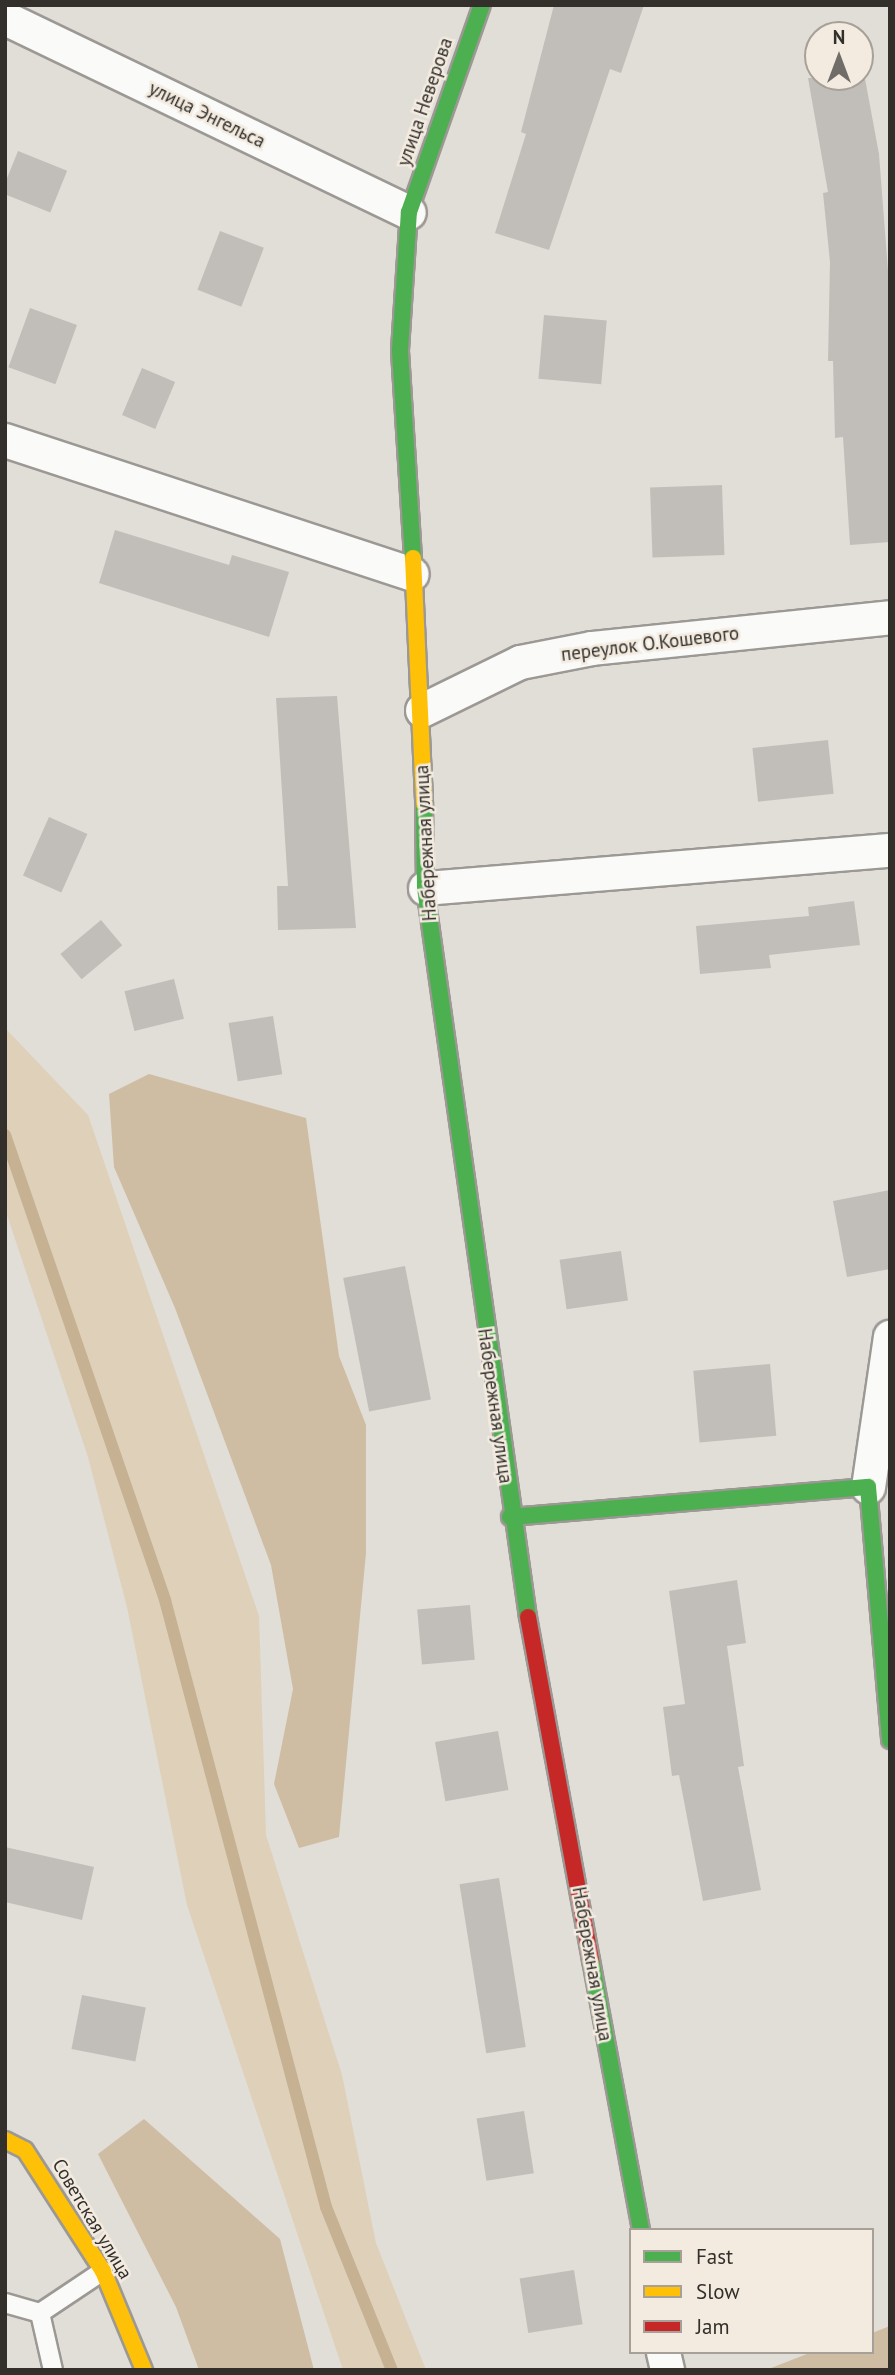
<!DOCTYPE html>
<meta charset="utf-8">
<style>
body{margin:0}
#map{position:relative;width:895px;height:2375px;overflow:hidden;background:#e1ddd7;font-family:"PT Sans",sans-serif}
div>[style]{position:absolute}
.green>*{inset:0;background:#dfd0b9}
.forest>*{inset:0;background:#cfbda3}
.stream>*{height:12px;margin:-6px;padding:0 6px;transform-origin:6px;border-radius:6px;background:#c6b192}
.building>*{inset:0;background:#c1beb9;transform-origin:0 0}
.roads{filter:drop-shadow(2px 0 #9c9894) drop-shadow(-2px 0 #9c9894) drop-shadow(0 2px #9c9894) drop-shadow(0 -2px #9c9894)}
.lane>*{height:18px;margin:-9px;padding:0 9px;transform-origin:9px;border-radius:9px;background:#fafaf9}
.street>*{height:33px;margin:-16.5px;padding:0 16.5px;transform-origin:16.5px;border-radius:16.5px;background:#fafaf9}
.fast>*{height:16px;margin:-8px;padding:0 8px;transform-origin:8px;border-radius:8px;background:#4caf50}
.slow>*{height:16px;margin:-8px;padding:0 8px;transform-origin:8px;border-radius:8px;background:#ffc107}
.jam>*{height:16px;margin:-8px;padding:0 8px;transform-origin:8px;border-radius:8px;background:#c62828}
span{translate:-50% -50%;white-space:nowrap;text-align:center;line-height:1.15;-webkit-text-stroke:5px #f3ebe0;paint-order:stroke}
.street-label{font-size:19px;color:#33302c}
.frame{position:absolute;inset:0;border:7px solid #33302c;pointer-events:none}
.legend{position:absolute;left:629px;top:2228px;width:245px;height:126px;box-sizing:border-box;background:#f3ebe0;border:2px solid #a6a098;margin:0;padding:9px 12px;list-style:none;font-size:21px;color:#33302c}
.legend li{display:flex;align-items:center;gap:14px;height:35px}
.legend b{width:35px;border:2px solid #a6a098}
.north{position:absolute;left:804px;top:21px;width:70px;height:70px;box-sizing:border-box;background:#f3ebe0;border:2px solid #a6a098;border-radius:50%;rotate:0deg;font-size:19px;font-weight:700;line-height:28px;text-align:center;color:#33302c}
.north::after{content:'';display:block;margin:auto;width:24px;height:32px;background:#706d68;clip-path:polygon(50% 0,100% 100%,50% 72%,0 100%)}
</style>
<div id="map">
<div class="green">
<i style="clip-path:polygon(5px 1028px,88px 1115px,259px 1616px,266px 1835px,342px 2075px,376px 2243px,426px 2370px,343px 2370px,187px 1905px,127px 1607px,88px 1457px,5px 1209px)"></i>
</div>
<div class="forest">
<i style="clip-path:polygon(149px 1074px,306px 1118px,339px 1356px,366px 1425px,366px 1553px,339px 1837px,299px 1848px,274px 1784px,293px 1689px,271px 1565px,175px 1308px,114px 1167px,109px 1094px)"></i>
<i style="clip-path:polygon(144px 2119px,280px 2239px,314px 2370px,199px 2370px,176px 2307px,98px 2154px)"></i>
<i style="clip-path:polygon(890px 2326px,890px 2370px,766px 2370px,812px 2352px,872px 2352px,872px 2333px)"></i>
</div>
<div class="stream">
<i style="left:5px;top:1135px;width:492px;rotate:71deg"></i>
<i style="left:165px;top:1600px;width:628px;rotate:75.14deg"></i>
<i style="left:326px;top:2207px;width:176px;rotate:68deg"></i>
</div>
<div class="building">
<i style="clip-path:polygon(554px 5px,644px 5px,621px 73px,610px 69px,549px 250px,495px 233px,526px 134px,521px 132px)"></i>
<i style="clip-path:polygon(863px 68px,879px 154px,890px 297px,890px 542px,850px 545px,843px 437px,835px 438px,833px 361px,828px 361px,830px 262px,823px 193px,828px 192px,808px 78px,860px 77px)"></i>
<i style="left:18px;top:151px;width:53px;height:45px;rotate:22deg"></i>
<i style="left:220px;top:231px;width:47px;height:63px;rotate:21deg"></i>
<i style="left:30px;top:308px;width:50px;height:63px;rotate:20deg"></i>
<i style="left:544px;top:315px;width:63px;height:64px;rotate:5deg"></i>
<i style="left:142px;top:368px;width:36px;height:51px;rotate:23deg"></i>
<i style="left:722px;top:485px;width:70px;height:72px;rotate:88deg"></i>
<i style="clip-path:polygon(115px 530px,229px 565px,232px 555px,289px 572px,269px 637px,99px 583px)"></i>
<i style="clip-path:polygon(337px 696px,356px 928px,278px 930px,277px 886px,288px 886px,276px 698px)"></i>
<i style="left:828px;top:740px;width:54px;height:76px;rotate:84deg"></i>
<i style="left:49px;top:817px;width:42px;height:64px;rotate:24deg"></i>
<i style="clip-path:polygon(854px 901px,860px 945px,769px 955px,771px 968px,700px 974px,696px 926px,809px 916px,808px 907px)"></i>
<i style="left:101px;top:920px;width:33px;height:53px;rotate:50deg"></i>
<i style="left:174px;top:979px;width:41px;height:51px;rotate:76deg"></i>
<i style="left:273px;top:1016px;width:59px;height:45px;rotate:81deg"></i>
<i style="clip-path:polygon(890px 1190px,890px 1269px,847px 1277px,833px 1201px)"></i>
<i style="left:621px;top:1251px;width:50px;height:62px;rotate:82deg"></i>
<i style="left:405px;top:1266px;width:136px;height:63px;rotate:79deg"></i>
<i style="left:770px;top:1364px;width:72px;height:77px;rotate:85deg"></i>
<i style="clip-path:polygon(737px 1580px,746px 1643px,727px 1646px,744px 1766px,738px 1767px,761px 1890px,703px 1901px,679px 1775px,672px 1776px,663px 1707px,685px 1704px,669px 1591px)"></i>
<i style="left:470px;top:1605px;width:55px;height:53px;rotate:85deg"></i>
<i style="left:498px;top:1731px;width:60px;height:64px;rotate:80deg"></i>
<i style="clip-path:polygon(5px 1847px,94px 1867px,82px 1920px,5px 1902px)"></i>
<i style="left:499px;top:1878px;width:171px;height:40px;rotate:81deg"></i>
<i style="left:82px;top:1995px;width:65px;height:55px;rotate:11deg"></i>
<i style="left:524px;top:2111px;width:63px;height:48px;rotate:81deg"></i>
<i style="left:574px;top:2270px;width:55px;height:55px;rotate:81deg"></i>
</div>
<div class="roads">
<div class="lane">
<i style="left:5px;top:2303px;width:36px;rotate:16deg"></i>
<i style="left:40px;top:2313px;width:58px;rotate:77.2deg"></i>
<i style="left:40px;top:2313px;width:76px;rotate:-33.7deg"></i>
</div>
<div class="street">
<i style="left:5px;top:18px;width:448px;rotate:25.7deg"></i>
<i style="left:5px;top:440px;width:428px;rotate:18.2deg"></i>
<i style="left:422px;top:710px;width:109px;rotate:-26.1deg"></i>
<i style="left:520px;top:662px;width:73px;rotate:-11deg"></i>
<i style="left:592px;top:648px;width:300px;rotate:-5.9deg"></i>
<i style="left:425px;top:888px;width:467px;rotate:-4.7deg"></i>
<i style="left:868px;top:1487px;width:152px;rotate:-81.7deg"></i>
<i style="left:663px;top:2352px;width:18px;rotate:77deg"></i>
</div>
<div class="fast">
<i style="left:413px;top:558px;width:208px;rotate:-93.6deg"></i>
<i style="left:400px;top:350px;width:138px;rotate:-86.3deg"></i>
<i style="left:409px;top:212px;width:219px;rotate:-70.6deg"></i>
<i style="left:424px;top:804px;width:84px;rotate:89.3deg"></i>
<i style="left:425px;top:888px;width:736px;rotate:81.96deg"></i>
<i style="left:510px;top:1517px;width:359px;rotate:-4.8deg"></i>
<i style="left:868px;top:1487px;width:254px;rotate:85deg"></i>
<i style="left:591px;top:1960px;width:275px;rotate:79.5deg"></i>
</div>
<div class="slow">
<i style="left:413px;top:558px;width:246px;rotate:87.4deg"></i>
<i style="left:5px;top:2140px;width:22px;rotate:27deg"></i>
<i style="left:25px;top:2150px;width:144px;rotate:57.2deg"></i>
<i style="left:103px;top:2271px;width:107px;rotate:67.5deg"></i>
</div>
<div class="jam">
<i style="left:528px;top:1617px;width:349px;rotate:79.6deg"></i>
</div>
</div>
<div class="street-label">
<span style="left:425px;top:102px;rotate:-71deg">улица Неверова</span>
<span style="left:207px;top:115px;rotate:26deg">улица Энгельса</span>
<span style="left:650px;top:644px;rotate:-7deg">переулок О.Кошевого</span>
<span style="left:426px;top:843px;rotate:-93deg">Набережная улица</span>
<span style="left:495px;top:1406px;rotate:82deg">Набережная улица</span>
<span style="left:592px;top:1964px;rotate:80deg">Набережная улица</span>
<span style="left:92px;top:2219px;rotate:59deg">Советская улица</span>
</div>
<div class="frame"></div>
<ul class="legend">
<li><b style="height:9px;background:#4caf50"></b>Fast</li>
<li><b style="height:9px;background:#ffc107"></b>Slow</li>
<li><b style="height:9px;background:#c62828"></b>Jam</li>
</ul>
<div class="north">N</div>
</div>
